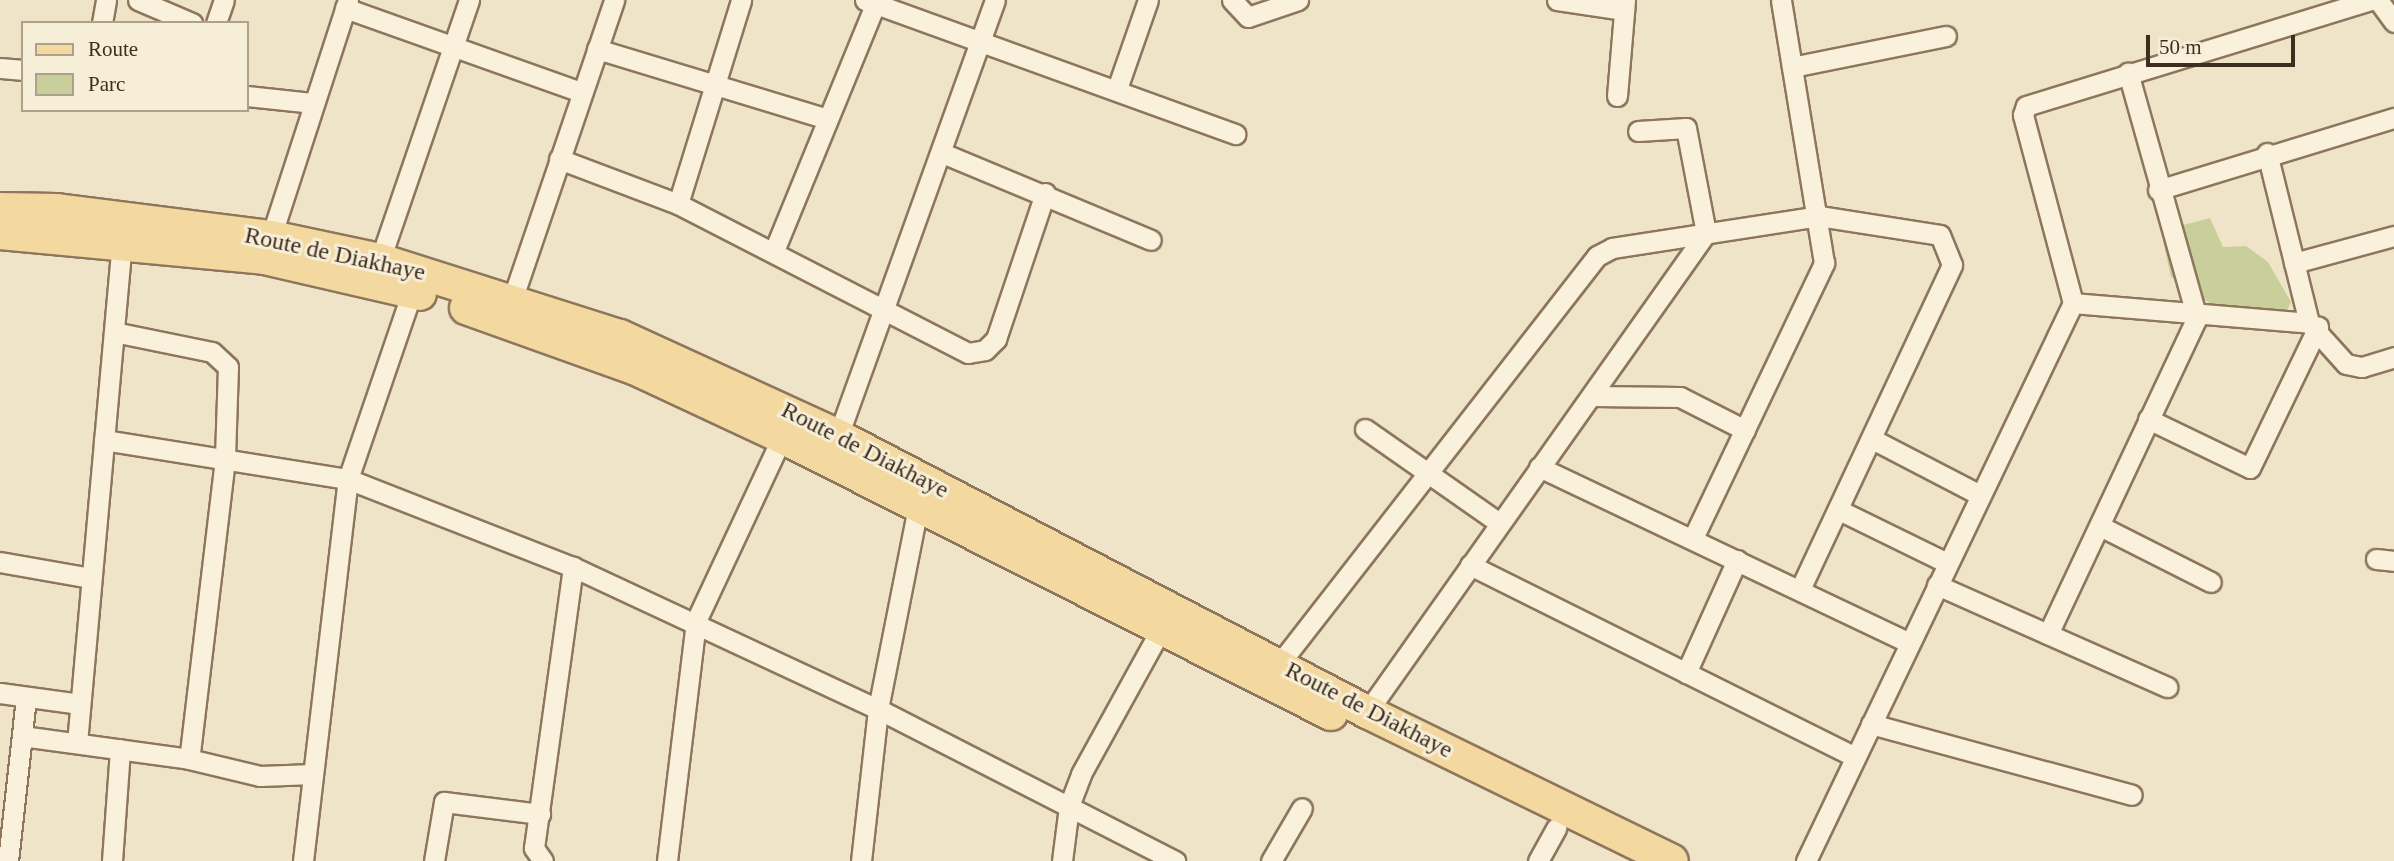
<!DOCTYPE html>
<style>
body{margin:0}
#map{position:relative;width:2394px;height:861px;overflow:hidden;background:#f0e4c8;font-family:Georgia,serif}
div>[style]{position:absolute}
.green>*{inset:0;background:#c9cf9b}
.roads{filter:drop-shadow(2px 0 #8d765c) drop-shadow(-2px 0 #8d765c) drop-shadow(0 2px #8d765c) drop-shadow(0 -2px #8d765c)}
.minor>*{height:19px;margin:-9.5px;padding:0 9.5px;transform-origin:9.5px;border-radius:9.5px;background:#faf1dc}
.primary>*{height:32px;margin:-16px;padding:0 16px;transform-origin:16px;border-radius:16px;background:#f3d9a0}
span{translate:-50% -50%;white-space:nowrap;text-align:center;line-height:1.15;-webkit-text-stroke:6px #f7eed8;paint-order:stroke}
.street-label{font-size:24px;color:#3d2e20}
.legend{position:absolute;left:21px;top:21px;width:228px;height:91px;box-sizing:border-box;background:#f7eed8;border:2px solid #ada18e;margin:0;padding:9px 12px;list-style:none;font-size:21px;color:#3d2e20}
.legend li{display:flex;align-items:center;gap:14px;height:35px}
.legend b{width:35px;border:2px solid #ada18e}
.scale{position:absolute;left:2146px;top:35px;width:149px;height:32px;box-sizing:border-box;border:4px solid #3d2e20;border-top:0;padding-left:9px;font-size:21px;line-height:24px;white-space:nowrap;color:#3d2e20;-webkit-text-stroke:5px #f7eed8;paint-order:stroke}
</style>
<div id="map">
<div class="green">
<i style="clip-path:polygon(2210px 218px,2223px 247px,2246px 246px,2268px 262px,2291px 302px,2280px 327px,2217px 323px,2211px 304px,2171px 277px,2163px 241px,2176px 227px)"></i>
</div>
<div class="roads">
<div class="minor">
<i style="left:138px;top:0;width:59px;rotate:23.1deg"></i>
<i style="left:865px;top:0;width:394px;rotate:19.9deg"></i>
<i style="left:1232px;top:0;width:23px;rotate:47deg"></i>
<i style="left:1248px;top:17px;width:53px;rotate:-18.8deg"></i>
<i style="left:1557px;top:0;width:68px;rotate:8.5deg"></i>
<i style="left:2378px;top:0;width:27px;rotate:54deg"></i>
<i style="left:345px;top:8px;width:251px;rotate:19.6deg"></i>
<i style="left:102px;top:23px;width:23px;rotate:-80deg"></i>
<i style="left:216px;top:23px;width:24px;rotate:-71deg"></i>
<i style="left:597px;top:49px;width:237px;rotate:16.9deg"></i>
<i style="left:1792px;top:67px;width:157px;rotate:-11.4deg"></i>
<i style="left:0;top:68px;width:23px;rotate:5deg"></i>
<i style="left:1118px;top:86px;width:91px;rotate:-70.8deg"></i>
<i style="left:247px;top:96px;width:65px;rotate:6.1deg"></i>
<i style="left:1617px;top:96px;width:96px;rotate:-85.2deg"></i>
<i style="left:942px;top:153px;width:226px;rotate:22.6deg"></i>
<i style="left:2267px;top:153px;width:175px;rotate:76.1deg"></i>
<i style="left:559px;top:159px;width:127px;rotate:20.7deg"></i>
<i style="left:678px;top:204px;width:326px;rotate:27.2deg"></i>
<i style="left:968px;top:353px;width:17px;rotate:-10deg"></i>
<i style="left:985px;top:350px;width:16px;rotate:-45deg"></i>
<i style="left:996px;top:339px;width:154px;rotate:-71.4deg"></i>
<i style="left:2158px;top:190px;width:247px;rotate:-17deg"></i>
<i style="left:678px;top:204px;width:214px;rotate:-72.8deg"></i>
<i style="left:271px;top:237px;width:249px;rotate:-72deg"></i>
<i style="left:774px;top:251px;width:271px;rotate:-67.7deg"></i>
<i style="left:380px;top:260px;width:275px;rotate:-71.1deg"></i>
<i style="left:2294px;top:263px;width:104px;rotate:-15.1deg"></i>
<i style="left:2073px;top:303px;width:237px;rotate:4.8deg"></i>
<i style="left:2309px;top:323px;width:55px;rotate:47.9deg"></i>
<i style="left:2346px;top:364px;width:16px;rotate:11deg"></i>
<i style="left:2362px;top:367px;width:34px;rotate:-17deg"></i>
<i style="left:508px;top:312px;width:330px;rotate:-71.2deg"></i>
<i style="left:114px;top:332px;width:100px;rotate:11.5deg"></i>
<i style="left:212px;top:352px;width:22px;rotate:43deg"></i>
<i style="left:228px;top:367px;width:92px;rotate:91.9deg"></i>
<i style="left:225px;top:459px;width:302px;rotate:96.8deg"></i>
<i style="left:1593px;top:396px;width:87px;rotate:0.7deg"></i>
<i style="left:1680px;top:397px;width:73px;rotate:26.9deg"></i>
<i style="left:2148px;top:419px;width:113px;rotate:25.7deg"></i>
<i style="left:2250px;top:468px;width:157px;rotate:-64.3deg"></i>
<i style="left:1365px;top:429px;width:164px;rotate:35deg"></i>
<i style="left:838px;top:436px;width:463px;rotate:-70.2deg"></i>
<i style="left:104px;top:440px;width:247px;rotate:9.1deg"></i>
<i style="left:348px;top:479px;width:242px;rotate:21.4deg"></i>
<i style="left:573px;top:567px;width:336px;rotate:25deg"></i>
<i style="left:878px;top:709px;width:334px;rotate:27.1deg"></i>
<i style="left:1874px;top:440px;width:117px;rotate:27.4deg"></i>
<i style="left:1539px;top:467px;width:410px;rotate:25.4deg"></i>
<i style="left:1841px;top:511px;width:116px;rotate:26.1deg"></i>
<i style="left:2100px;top:526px;width:124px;rotate:26.8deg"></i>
<i style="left:1693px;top:538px;width:305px;rotate:-64.5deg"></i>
<i style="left:1824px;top:263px;width:266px;rotate:-99.3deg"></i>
<i style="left:2376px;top:559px;width:18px;rotate:6deg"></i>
<i style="left:0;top:562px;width:92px;rotate:10deg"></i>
<i style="left:1470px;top:565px;width:430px;rotate:26.5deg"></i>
<i style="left:1937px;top:585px;width:252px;rotate:23.9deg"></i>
<i style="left:2048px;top:634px;width:349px;rotate:-64.8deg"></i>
<i style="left:2197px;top:318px;width:255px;rotate:-105.7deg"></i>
<i style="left:1280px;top:663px;width:516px;rotate:-52.09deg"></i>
<i style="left:1597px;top:256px;width:17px;rotate:-28deg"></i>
<i style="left:1612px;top:248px;width:209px;rotate:-8.8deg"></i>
<i style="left:1819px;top:216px;width:122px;rotate:8.9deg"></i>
<i style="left:1940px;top:235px;width:32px;rotate:68deg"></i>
<i style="left:1952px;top:265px;width:358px;rotate:115.1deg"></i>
<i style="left:1686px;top:673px;width:124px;rotate:-65.7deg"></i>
<i style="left:0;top:693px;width:81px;rotate:7.8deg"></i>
<i style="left:1367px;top:712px;width:587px;rotate:-54.71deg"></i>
<i style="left:1706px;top:233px;width:107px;rotate:-100.8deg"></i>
<i style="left:1686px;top:128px;width:48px;rotate:176.4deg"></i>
<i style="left:1871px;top:724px;width:270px;rotate:15.2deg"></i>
<i style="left:22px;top:736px;width:169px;rotate:7.8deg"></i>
<i style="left:189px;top:759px;width:73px;rotate:13.5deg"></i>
<i style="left:260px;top:776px;width:53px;rotate:-2.2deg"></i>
<i style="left:77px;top:743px;width:504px;rotate:-84.88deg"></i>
<i style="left:8px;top:861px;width:165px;rotate:-83.7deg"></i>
<i style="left:112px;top:861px;width:112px;rotate:-85.9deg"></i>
<i style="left:303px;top:861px;width:385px;rotate:-83.3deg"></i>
<i style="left:348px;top:479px;width:198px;rotate:-71.1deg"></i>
<i style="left:434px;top:861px;width:60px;rotate:-80.4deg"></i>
<i style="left:444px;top:802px;width:97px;rotate:7.1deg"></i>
<i style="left:543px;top:861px;width:16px;rotate:-125deg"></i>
<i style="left:534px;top:848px;width:284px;rotate:-82.1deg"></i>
<i style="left:667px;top:861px;width:242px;rotate:-83.1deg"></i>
<i style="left:696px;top:621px;width:203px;rotate:-64.9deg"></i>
<i style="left:861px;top:861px;width:153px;rotate:-83.6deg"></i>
<i style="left:878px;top:709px;width:217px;rotate:-78.8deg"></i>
<i style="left:1062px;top:861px;width:55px;rotate:-82.7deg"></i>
<i style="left:1069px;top:806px;width:34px;rotate:-69deg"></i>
<i style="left:1081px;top:774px;width:166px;rotate:-61.1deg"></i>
<i style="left:1271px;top:861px;width:61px;rotate:-59.7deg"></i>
<i style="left:1538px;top:861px;width:38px;rotate:-61deg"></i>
<i style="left:1806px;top:861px;width:619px;rotate:-64.43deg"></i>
<i style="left:2073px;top:303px;width:195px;rotate:-104.9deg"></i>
<i style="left:2023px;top:115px;width:9px;rotate:-72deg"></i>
<i style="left:2026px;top:106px;width:360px;rotate:-17.1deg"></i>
</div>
<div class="primary">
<i style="left:0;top:209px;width:57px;rotate:1deg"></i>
<i style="left:57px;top:210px;width:216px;rotate:7.2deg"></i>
<i style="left:271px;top:237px;width:111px;rotate:11.9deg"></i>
<i style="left:380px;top:260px;width:252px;rotate:17.6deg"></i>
<i style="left:620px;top:336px;width:240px;rotate:24.6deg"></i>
<i style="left:838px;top:436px;width:597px;rotate:27.55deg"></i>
<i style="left:1367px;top:712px;width:339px;rotate:26deg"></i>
<i style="left:0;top:233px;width:265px;rotate:5.4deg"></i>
<i style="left:264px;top:258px;width:160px;rotate:13deg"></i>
<i style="left:466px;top:308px;width:178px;rotate:19.7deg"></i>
<i style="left:634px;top:368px;width:163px;rotate:25deg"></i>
<i style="left:782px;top:437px;width:615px;rotate:26.77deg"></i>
</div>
</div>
<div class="street-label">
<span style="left:335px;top:254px;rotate:12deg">Route de Diakhaye</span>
<span style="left:865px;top:450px;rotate:27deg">Route de Diakhaye</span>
<span style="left:1369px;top:710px;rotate:27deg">Route de Diakhaye</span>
</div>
<ul class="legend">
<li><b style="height:9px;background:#f3d9a0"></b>Route</li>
<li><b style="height:19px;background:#c9cf9b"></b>Parc</li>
</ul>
<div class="scale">50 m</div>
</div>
